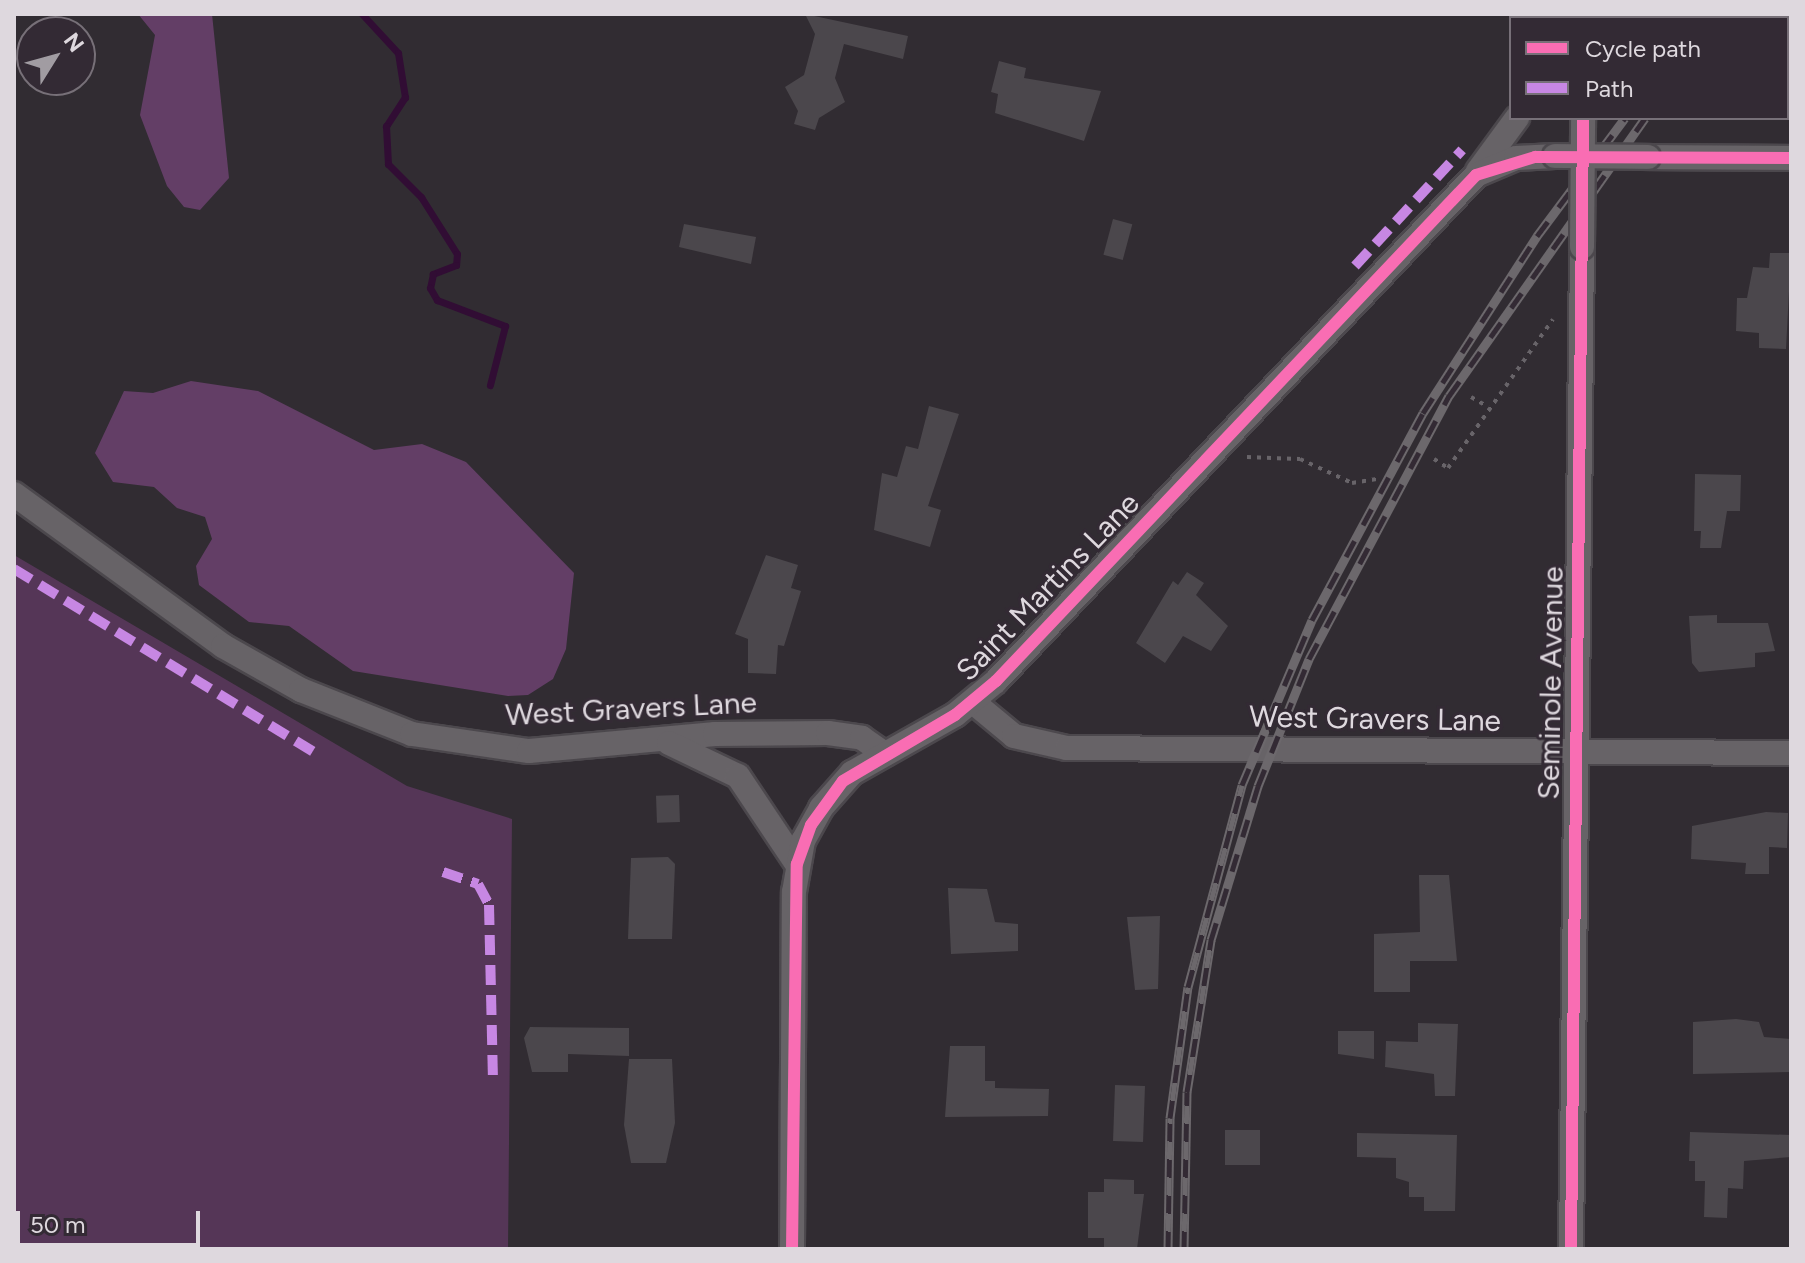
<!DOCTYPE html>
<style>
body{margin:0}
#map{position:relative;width:1805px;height:1263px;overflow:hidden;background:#312c32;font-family:Figtree,sans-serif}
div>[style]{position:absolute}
.green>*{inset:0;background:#553657}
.forest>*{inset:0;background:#633e66}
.stream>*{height:7px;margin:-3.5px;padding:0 3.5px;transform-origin:3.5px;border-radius:3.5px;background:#310d34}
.building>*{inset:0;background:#4b474c;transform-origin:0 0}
.path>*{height:4px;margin-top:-2px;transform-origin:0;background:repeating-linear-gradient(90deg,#686469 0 4px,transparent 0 10px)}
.roads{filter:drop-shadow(2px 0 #4c484d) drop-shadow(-2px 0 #4c484d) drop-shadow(0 2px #4c484d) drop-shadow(0 -2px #4c484d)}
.minor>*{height:24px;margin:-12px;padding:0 12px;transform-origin:12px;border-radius:12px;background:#676367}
.rail>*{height:9px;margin-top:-4.5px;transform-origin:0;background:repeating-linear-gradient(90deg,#332a34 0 18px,#6c686c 0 36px);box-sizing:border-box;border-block:2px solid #6c686c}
.bridges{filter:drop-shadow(2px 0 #4c484d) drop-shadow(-2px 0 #4c484d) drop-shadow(0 2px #4c484d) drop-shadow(0 -2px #4c484d)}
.minor-bridge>*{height:24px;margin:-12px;padding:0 12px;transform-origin:12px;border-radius:12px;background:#676367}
.quiet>*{height:10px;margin-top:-5px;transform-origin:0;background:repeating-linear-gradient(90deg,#c787e3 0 20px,transparent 0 30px)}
.cycleway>*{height:12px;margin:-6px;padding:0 6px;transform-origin:6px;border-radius:6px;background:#f96db3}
span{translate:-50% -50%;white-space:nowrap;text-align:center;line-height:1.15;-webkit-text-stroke:6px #332a34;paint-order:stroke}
.street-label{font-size:30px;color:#ded8de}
.frame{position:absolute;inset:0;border:16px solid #ded8de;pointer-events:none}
.legend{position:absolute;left:1509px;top:16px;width:280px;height:104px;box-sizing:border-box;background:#332a34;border:2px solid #777078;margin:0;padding:10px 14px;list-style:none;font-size:24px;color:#ded8de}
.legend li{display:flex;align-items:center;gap:16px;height:40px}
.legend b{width:40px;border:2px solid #777078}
.north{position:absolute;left:16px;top:16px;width:80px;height:80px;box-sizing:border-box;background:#332a34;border:2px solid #777078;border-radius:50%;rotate:53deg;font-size:22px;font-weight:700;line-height:32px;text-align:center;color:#ded8de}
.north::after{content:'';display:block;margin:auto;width:28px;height:36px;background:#a19ca2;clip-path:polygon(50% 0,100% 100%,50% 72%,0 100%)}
.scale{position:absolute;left:16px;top:1211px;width:184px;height:36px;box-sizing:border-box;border:4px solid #ded8de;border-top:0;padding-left:10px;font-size:24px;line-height:28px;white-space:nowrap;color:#ded8de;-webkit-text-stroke:6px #332a34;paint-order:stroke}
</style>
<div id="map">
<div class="green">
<i style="clip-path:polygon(14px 555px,407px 786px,512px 819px,508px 1249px,14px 1249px)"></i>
</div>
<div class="forest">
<i style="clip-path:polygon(138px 14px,212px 14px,229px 178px,200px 210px,184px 207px,167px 186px,140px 115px,155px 35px)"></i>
<i style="clip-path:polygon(191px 381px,258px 391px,374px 450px,422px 444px,466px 462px,574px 573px,566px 649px,553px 679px,528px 695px,508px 696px,353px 671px,289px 626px,249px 622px,199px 585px,196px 566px,212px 539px,205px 517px,177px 508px,154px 487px,113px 482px,95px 453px,124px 391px,153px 393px)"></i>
</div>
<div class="stream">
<i style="left:362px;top:14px;width:53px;rotate:47.3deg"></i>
<i style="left:398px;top:53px;width:45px;rotate:81deg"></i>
<i style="left:405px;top:97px;width:35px;rotate:123deg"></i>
<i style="left:386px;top:126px;width:38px;rotate:87deg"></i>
<i style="left:388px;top:164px;width:47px;rotate:45deg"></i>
<i style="left:421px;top:197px;width:67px;rotate:57.7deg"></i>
<i style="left:457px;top:254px;width:11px;rotate:95deg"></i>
<i style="left:456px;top:265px;width:25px;rotate:159deg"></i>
<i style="left:433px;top:274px;width:14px;rotate:102deg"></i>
<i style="left:430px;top:288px;width:14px;rotate:60deg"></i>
<i style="left:437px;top:300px;width:73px;rotate:20.9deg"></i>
<i style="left:505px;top:326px;width:61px;rotate:104.3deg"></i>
</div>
<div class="building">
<i style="clip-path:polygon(805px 14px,908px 36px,903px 59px,844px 44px,835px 78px,845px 102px,819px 118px,815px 130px,794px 124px,798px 111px,785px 87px,804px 75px,815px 34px)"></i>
<i style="clip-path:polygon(999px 61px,1026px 68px,1024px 78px,1101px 91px,1084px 141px,995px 113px,998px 94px,991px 92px)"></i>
<i style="left:1113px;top:219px;width:20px;height:37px;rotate:15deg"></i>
<i style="clip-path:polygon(684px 224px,756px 237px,751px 264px,679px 247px)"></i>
<i style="clip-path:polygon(1770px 253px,1791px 253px,1786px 349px,1759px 348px,1759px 333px,1736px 331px,1737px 298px,1747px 298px,1753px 267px,1769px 268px)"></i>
<i style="clip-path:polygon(929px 406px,959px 414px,928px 506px,941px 510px,930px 547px,874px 530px,882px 473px,897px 477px,906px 446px,918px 449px)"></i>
<i style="clip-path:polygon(1695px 474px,1741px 475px,1740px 511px,1727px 511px,1721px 548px,1700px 548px,1701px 531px,1694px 531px)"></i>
<i style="clip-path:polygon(766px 555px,798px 565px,791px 588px,801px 591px,784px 646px,778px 645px,776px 674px,748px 673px,748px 639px,735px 634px)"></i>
<i style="clip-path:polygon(1187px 572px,1204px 583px,1196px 595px,1228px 626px,1211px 651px,1183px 636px,1165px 663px,1136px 643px,1173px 581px,1178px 585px)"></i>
<i style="clip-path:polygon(1717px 615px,1717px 623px,1768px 623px,1775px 651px,1755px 653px,1755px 667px,1699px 672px,1692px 663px,1689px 616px)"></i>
<i style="left:679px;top:795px;width:27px;height:23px;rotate:88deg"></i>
<i style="clip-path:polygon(1766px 812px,1788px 813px,1787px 848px,1769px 847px,1769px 874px,1745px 874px,1746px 863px,1691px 859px,1692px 826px)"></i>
<i style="clip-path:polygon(668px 857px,675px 864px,672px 939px,628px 939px,631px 858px)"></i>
<i style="clip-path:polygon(1419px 875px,1449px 875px,1457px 961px,1410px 961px,1410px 992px,1374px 992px,1374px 934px,1420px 932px)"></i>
<i style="clip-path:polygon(948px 888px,987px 889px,995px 922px,1018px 924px,1018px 951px,951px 954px)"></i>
<i style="clip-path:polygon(1160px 916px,1158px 989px,1135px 990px,1127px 917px)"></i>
<i style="clip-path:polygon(1736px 1019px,1759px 1022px,1764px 1037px,1791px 1039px,1791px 1072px,1693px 1074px,1693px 1022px)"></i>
<i style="clip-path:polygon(1418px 1023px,1458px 1024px,1455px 1096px,1435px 1096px,1434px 1074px,1385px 1067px,1386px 1041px,1418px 1042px)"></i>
<i style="clip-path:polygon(530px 1027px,629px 1028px,629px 1056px,568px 1054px,568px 1072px,532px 1072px,524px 1038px)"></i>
<i style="clip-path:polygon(1338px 1031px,1374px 1031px,1374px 1059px,1338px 1054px)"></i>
<i style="clip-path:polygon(950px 1046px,985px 1046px,985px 1081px,995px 1081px,995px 1088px,1049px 1089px,1048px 1116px,945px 1117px)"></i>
<i style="clip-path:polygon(629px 1059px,672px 1059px,675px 1123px,666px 1163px,631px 1163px,624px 1125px)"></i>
<i style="left:1115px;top:1085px;width:30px;height:56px;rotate:2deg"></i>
<i style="left:1225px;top:1130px;width:35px;height:35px"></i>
<i style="clip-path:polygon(1690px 1132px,1791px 1135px,1791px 1157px,1744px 1161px,1743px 1189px,1728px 1188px,1727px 1218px,1704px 1217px,1705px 1181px,1695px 1181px,1695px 1161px,1689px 1161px)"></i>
<i style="clip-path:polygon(1357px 1133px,1457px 1135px,1455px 1211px,1424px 1211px,1424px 1197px,1409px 1197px,1409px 1182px,1396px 1178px,1396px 1158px,1357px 1157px)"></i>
<i style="clip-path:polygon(1104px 1179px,1134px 1180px,1134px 1194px,1144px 1194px,1137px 1249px,1104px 1249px,1104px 1238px,1088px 1238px,1088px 1192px,1104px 1192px)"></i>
</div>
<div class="path">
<i style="left:1471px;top:397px;width:20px;rotate:30deg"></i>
<i style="left:1247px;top:457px;width:53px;rotate:2.2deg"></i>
<i style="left:1300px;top:459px;width:57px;rotate:24.8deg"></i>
<i style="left:1352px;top:483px;width:25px;rotate:-9deg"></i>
<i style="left:1434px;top:459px;width:17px;rotate:33deg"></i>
<i style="left:1448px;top:468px;width:182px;rotate:-54.8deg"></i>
</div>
<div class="roads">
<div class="minor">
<i style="left:1582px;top:18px;width:4px;rotate:-90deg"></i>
<i style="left:1648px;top:157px;width:143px;rotate:0.4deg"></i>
<i style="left:1478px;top:171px;width:66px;rotate:-53.7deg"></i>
<i style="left:14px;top:494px;width:258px;rotate:36deg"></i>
<i style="left:223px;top:646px;width:90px;rotate:29.4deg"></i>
<i style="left:301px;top:690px;width:119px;rotate:21.6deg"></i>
<i style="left:412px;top:734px;width:118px;rotate:8.3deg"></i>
<i style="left:529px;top:751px;width:187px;rotate:-5.2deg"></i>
<i style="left:715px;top:734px;width:113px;rotate:-0.5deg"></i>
<i style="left:828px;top:733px;width:34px;rotate:8deg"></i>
<i style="left:862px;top:738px;width:28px;rotate:35deg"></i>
<i style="left:973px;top:702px;width:53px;rotate:39.7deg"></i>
<i style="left:1014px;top:736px;width:54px;rotate:12.8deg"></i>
<i style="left:1067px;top:748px;width:724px;rotate:0.4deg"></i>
<i style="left:669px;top:743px;width:76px;rotate:25.6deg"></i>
<i style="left:738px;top:776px;width:106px;rotate:56.2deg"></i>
<i style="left:792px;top:1249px;width:357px;rotate:-89.7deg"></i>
<i style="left:794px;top:892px;width:52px;rotate:-80deg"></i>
<i style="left:803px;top:841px;width:38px;rotate:-61deg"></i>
<i style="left:821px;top:808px;width:47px;rotate:-48.5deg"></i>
<i style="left:852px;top:773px;width:118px;rotate:-29.4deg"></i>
<i style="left:955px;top:715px;width:53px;rotate:-39.7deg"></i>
<i style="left:996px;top:681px;width:697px;rotate:-46.51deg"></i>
<i style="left:1476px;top:175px;width:43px;rotate:-23deg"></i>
<i style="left:1516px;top:158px;width:39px;rotate:-3deg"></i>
<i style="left:1571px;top:1249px;width:1002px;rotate:-89.37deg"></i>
</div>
</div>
<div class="rail">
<i style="left:1714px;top:18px;width:6px;rotate:-45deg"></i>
<i style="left:1734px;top:18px;width:6px;rotate:-45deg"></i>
<i style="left:1168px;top:1249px;width:131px;rotate:-89.1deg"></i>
<i style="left:1170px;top:1118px;width:132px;rotate:-82.2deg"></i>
<i style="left:1188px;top:987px;width:209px;rotate:-75deg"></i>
<i style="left:1242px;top:785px;width:179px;rotate:-67deg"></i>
<i style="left:1312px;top:620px;width:235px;rotate:-61.8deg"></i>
<i style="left:1423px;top:413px;width:211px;rotate:-57.2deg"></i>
<i style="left:1537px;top:236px;width:147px;rotate:-53.3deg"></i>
<i style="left:1184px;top:1249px;width:157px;rotate:-88.9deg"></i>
<i style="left:1187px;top:1092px;width:154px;rotate:-81deg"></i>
<i style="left:1211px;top:940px;width:161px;rotate:-73deg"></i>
<i style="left:1258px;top:786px;width:137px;rotate:-68.1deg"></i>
<i style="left:1309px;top:659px;width:298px;rotate:-62deg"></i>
<i style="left:1449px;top:396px;width:340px;rotate:-54.8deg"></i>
</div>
<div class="bridges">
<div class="minor-bridge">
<i style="left:1555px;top:156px;width:93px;rotate:0.6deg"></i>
<i style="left:1582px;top:247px;width:127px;rotate:-89.5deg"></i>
</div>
</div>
<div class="quiet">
<i style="left:1355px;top:266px;width:158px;rotate:-47.3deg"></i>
<i style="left:14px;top:569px;width:351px;rotate:31.4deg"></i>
<i style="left:443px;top:872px;width:37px;rotate:19deg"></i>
<i style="left:478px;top:884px;width:24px;rotate:62deg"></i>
<i style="left:489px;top:905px;width:178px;rotate:88.7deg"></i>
</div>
<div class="cycleway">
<i style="left:792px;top:1249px;width:385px;rotate:-89.3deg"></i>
<i style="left:797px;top:864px;width:41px;rotate:-70.3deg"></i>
<i style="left:811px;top:825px;width:54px;rotate:-54deg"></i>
<i style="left:843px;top:781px;width:130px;rotate:-30.5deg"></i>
<i style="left:955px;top:715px;width:53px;rotate:-39.7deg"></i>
<i style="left:996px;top:681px;width:697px;rotate:-46.51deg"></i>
<i style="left:1476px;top:175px;width:62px;rotate:-17deg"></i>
<i style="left:1535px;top:157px;width:256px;rotate:0.2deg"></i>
<i style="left:1571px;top:1249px;width:1131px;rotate:-89.39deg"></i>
</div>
<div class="street-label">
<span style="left:1048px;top:587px;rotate:-46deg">Saint Martins Lane</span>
<span style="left:1551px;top:683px;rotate:-89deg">Seminole Avenue</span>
<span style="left:631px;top:709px;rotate:-3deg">West Gravers Lane</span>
<span style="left:1375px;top:719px;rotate:1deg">West Gravers Lane</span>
</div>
<div class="frame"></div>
<ul class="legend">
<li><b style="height:10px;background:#f96db3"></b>Cycle path</li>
<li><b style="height:10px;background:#c787e3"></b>Path</li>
</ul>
<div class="north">N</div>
<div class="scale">50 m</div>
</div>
